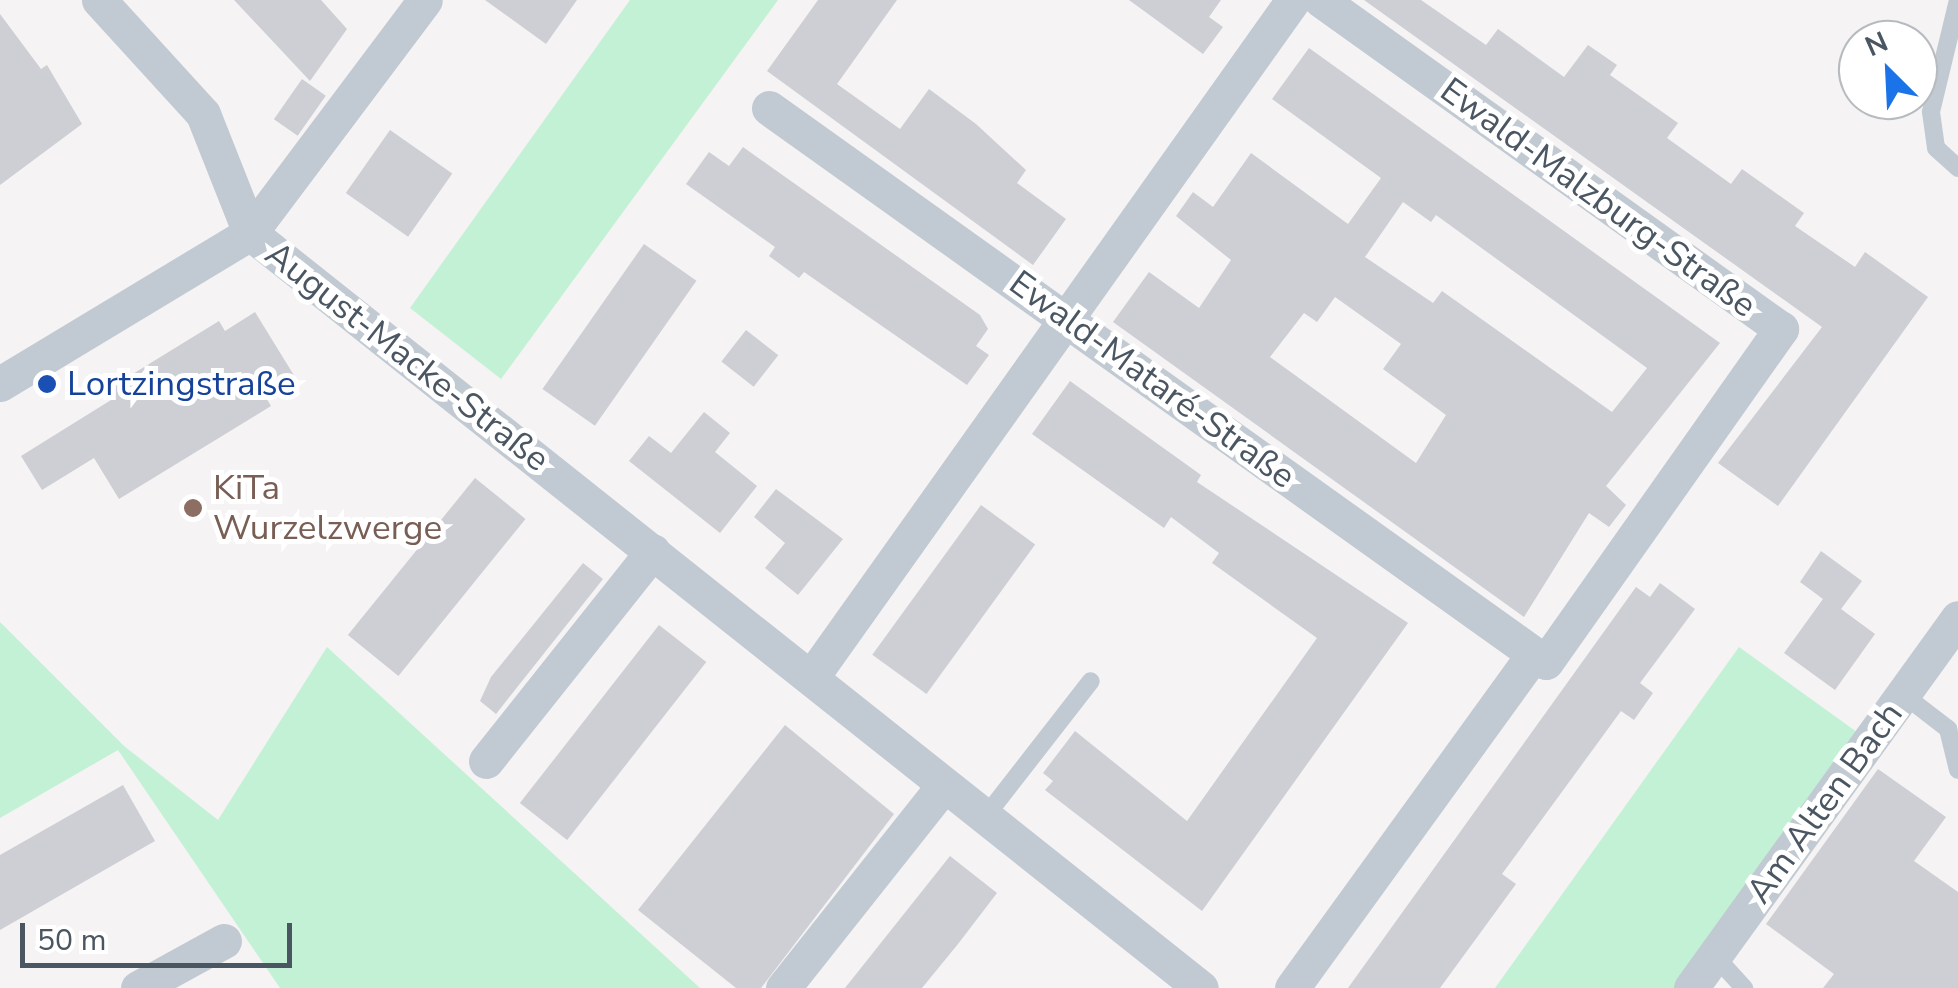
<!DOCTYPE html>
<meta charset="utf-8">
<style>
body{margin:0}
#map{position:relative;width:1958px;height:988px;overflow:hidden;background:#f5f3f3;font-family:"Nunito Sans",sans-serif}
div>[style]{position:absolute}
.green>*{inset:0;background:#c3f1d5}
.building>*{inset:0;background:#cdcfd5;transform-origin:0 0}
.lane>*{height:18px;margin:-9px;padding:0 9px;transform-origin:9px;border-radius:9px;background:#c1cad2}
.street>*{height:35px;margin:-17.5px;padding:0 17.5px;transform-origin:17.5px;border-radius:17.5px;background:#c1cad2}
.dots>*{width:28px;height:28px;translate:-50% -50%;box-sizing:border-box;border:5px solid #fff;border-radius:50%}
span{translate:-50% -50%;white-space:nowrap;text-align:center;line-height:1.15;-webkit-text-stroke:10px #fff;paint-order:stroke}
.street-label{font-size:35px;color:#4a5661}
.transit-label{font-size:35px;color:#164399}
.left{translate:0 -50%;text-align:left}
.education-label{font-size:35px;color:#785e54}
.north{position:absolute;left:1838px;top:20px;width:100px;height:100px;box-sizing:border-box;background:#fff;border:2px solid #b7bbc0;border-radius:50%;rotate:336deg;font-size:28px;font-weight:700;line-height:40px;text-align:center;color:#4a5661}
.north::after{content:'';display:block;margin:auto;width:35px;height:45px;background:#1a73e8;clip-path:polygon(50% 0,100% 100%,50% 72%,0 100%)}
.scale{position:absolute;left:20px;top:923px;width:272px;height:45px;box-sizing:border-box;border:5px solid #4a5661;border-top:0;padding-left:12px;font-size:30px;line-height:35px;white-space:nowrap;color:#4a5661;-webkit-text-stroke:8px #fff;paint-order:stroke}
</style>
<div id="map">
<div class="green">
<i style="clip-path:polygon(630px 0,778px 0,501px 379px,410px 308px)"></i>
<i style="clip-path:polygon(0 622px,124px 746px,218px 820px,327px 647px,700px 988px,280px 988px,118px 750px,0 818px)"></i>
<i style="clip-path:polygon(1739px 647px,1861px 735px,1679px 988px,1495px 988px)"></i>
</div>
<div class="building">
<i style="clip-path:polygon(234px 0,321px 0,347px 29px,310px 81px)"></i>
<i style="clip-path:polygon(485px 0,577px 0,546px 44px)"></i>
<i style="clip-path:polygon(818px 0,897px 0,837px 84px,900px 129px,929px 89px,976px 124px,1026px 170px,1017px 183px,1066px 219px,1033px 265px,767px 71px)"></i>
<i style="clip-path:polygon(1129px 0,1221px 0,1209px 17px,1223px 27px,1203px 54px)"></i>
<i style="clip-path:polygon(1364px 0,1421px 0,1486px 45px,1498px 29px,1564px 77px,1588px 45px,1617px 65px,1610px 75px,1678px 123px,1667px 138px,1731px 184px,1742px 169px,1804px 213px,1795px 226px,1855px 267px,1865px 252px,1928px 297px,1778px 506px,1718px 463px,1822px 327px)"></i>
<i style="clip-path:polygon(0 14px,41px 69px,47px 65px,82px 124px,0 185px)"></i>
<i style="clip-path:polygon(evenodd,1309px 48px,1720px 343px,1606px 486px,1626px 505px,1609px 527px,1589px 513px,1524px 617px,1113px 322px,1149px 272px,1199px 308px,1231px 260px,1176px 216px,1193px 192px,1213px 207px,1251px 153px,1348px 224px,1381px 178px,1272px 99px,1309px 48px,1403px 202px,1431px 222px,1436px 215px,1647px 368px,1612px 412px,1442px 291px,1433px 303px,1365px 257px,1403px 202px,1309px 48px,1335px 297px,1401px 344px,1383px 369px,1446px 415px,1416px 463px,1270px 357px,1304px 313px,1317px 322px,1335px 297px)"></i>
<i style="left:302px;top:79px;width:29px;height:49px;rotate:35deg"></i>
<i style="left:390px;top:130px;width:76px;height:77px;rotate:35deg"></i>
<i style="clip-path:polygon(743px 147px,980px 315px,988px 329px,976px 346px,989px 355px,967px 385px,804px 272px,799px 278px,769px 256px,775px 247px,686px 184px,709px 152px,729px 166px)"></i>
<i style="left:644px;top:244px;width:64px;height:177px;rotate:35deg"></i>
<i style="clip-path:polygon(255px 312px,295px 377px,265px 396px,271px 406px,119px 499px,94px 458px,42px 490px,21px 456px,111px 400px,105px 391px,219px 321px,225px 331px)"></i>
<i style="left:746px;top:330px;width:41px;height:40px;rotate:38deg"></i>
<i style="clip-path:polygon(1070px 381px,1201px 475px,1197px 482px,1408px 623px,1202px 911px,1045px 790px,1053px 781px,1043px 773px,1075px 731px,1187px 821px,1317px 638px,1212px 563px,1219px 553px,1171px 517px,1164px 528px,1032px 434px)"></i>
<i style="clip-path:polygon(704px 412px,730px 433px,715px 452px,757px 486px,720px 533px,629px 461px,649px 436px,671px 453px)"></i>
<i style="left:475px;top:478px;width:65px;height:202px;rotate:39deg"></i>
<i style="clip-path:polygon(776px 489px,843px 539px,798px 595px,765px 568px,785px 543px,754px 517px)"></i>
<i style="left:981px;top:505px;width:67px;height:185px;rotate:36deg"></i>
<i style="clip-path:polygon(1821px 551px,1862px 581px,1841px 609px,1875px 634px,1835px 690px,1784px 653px,1823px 599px,1800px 582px)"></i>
<i style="clip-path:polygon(583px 563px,603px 579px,496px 714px,480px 701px,491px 677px)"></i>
<i style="clip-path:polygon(1660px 583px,1695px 609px,1640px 683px,1653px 693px,1634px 720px,1621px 711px,1502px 874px,1516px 884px,1440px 988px,1348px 988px,1636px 587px,1650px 597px)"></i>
<i style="left:659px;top:625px;width:60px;height:226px;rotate:38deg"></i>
<i style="clip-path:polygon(785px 725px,894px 814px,761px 988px,736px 988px,638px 910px)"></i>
<i style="clip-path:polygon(1878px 769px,1946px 817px,1914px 861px,1958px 892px,1958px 988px,1823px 988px,1834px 974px,1766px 924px)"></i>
<i style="clip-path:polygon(123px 785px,155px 841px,0 930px,0 855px)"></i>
<i style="clip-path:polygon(950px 856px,997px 893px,958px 944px,922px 988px,845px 988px)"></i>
</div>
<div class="lane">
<i style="left:1958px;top:0;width:115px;rotate:103.6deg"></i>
<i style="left:1931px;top:112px;width:36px;rotate:82deg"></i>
<i style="left:1936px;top:148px;width:30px;rotate:42deg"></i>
<i style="left:1904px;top:695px;width:56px;rotate:37.7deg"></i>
<i style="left:1948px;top:729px;width:42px;rotate:76.3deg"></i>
<i style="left:985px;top:817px;width:172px;rotate:-52.1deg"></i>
<i style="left:1714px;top:955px;width:45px;rotate:47.7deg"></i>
</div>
<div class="street">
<i style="left:99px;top:0;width:154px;rotate:47.6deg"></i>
<i style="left:203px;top:114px;width:128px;rotate:68.4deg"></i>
<i style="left:769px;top:108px;width:940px;rotate:35.52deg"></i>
<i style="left:250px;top:233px;width:1214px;rotate:38.45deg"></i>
<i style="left:0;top:384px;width:292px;rotate:-31.1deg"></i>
<i style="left:250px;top:233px;width:291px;rotate:-53.1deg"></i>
<i style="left:813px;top:675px;width:828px;rotate:-54.58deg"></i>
<i style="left:486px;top:761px;width:268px;rotate:-51.5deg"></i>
<i style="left:138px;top:988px;width:98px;rotate:-28.7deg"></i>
<i style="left:783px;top:988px;width:259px;rotate:-51.6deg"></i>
<i style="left:1292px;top:988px;width:412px;rotate:-54.1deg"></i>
<i style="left:1534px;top:654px;width:14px;rotate:34deg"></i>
<i style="left:1546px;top:662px;width:408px;rotate:-54.8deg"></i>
<i style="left:1781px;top:329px;width:566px;rotate:-144.43deg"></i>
<i style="left:1691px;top:988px;width:456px;rotate:-54.2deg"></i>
</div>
<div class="dots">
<i style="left:47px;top:384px;background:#1a4fb4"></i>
<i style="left:193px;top:508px;background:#8d6e63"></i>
</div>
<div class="street-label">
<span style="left:1598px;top:198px;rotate:36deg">Ewald-Malzburg-Straße</span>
<span style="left:407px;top:357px;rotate:38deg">August-Macke-Straße</span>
<span style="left:1152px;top:380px;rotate:36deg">Ewald-Mataré-Straße</span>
<span style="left:1825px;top:803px;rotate:-54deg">Am Alten Bach</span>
</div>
<div class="transit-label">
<span class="left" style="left:67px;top:384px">Lortzingstraße</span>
</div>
<div class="education-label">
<span class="left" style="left:213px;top:508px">KiTa<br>Wurzelzwerge</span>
</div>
<div class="north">N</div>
<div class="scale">50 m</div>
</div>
